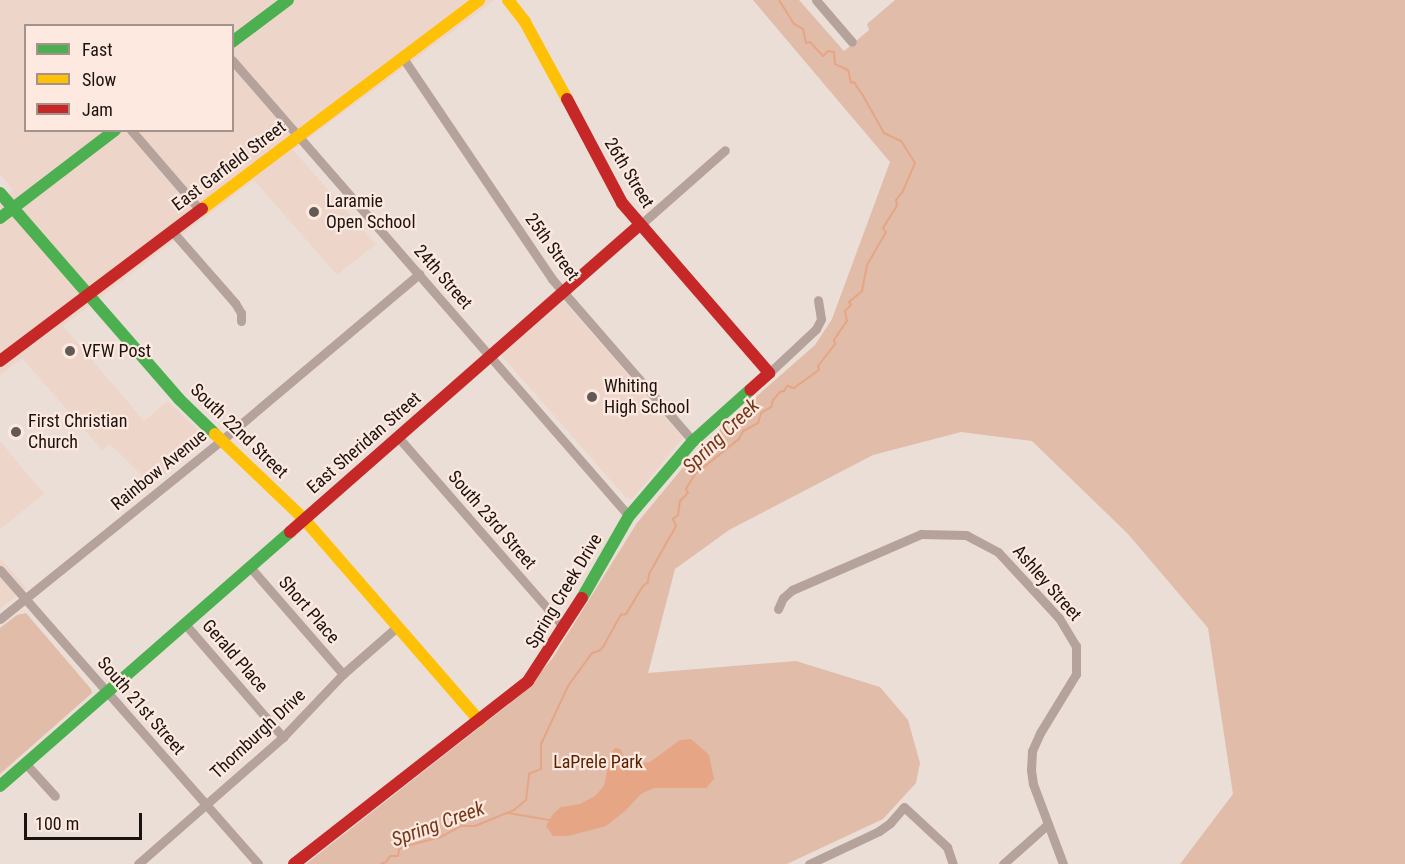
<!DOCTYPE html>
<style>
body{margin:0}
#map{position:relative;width:1405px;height:864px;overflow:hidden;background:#ebded7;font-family:"Roboto Condensed",sans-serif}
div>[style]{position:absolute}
.built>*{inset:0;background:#edd5ca}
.green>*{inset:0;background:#e1bca9}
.water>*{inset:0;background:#e6a584}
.stream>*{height:2px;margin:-1px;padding:0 1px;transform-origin:1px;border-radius:1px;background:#e6a584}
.street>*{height:9px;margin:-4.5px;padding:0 4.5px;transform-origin:4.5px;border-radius:4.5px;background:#b5a29b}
.fast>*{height:12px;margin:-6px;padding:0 6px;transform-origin:6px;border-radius:6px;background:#4caf50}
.slow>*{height:12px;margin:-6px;padding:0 6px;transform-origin:6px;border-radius:6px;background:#ffc107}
.jam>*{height:12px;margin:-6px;padding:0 6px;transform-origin:6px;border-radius:6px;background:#c62828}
.dots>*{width:16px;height:16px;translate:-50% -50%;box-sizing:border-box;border:3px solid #fde9e0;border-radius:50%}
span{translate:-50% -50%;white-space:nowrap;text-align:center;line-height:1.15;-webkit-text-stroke:4.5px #fde9e0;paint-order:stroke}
.street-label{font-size:18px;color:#1b130f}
.poi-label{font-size:18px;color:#1b130f}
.left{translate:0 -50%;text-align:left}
.park-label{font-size:18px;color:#582200}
.water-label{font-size:20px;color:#72391a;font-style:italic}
.legend{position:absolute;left:24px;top:24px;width:210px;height:108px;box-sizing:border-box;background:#fde9e0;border:2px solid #a3938c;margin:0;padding:8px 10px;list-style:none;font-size:18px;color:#1b130f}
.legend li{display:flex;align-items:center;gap:12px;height:30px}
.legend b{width:30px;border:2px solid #a3938c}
.scale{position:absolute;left:24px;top:813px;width:118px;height:27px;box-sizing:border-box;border:3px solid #1b130f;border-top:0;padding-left:8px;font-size:18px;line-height:21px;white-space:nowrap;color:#1b130f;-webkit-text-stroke:4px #fde9e0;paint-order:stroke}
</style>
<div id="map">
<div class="built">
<i style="clip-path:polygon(evenodd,0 0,495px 0,293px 150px,376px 244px,337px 275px,254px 180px,63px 326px,144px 421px,168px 401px,205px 437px,200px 446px,152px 485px,110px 444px,102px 450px,22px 358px,0 375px,0 194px,4px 198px,13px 190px,0 174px,0 0,26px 26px,232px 26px,232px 130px,26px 130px,26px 26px)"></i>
<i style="clip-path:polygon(564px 301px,683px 438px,632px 499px,626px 498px,501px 355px)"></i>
<i style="clip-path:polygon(0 441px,44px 494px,0 529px)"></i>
<i style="clip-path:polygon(0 558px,27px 588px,0 609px)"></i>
</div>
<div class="green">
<i style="clip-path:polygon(753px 0,799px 0,844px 51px,869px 30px,867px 24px,895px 0,1405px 0,1405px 864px,1180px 864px,1233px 794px,1208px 628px,1128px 534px,1032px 441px,961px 432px,873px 455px,729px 530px,675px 569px,648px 673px,796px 661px,880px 687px,908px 720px,920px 763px,916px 783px,883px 819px,787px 864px,306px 864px,522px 694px,552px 659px,637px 523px,685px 465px,726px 423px,815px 345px,832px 319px,890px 162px)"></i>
<i style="clip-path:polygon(26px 613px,91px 689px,92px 693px,0 774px,0 628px,17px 615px)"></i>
</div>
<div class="water">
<i style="clip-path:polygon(691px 739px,709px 755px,714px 779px,706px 788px,654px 788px,641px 794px,625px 811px,606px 826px,568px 836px,553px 836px,546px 826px,553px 814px,561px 807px,580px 804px,595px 796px,604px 786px,611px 753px,615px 748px,620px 749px,627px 762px,637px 764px,650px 762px,680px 740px)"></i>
</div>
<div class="stream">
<i style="left:508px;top:813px;width:42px;rotate:9.7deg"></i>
<i style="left:381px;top:864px;width:5px;rotate:-22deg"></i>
<i style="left:386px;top:862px;width:7px;rotate:-56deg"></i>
<i style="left:390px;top:856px;width:8px"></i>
<i style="left:398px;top:856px;width:6px;rotate:-81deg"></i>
<i style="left:399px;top:850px;width:4px;rotate:-45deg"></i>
<i style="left:402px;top:847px;width:40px;rotate:-14.4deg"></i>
<i style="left:441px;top:837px;width:23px;rotate:-29deg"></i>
<i style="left:461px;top:826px;width:14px"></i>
<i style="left:475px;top:826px;width:42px;rotate:-22.3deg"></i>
<i style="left:514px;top:810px;width:16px;rotate:-40deg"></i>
<i style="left:526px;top:800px;width:26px;rotate:-83deg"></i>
<i style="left:529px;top:774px;width:13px;rotate:-23deg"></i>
<i style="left:541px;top:769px;width:25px;rotate:-90deg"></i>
<i style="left:541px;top:744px;width:64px;rotate:-65deg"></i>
<i style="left:568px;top:686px;width:41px;rotate:-54deg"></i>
<i style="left:592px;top:653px;width:7px;rotate:-16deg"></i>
<i style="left:599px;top:651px;width:6px;rotate:-45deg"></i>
<i style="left:603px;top:647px;width:37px;rotate:-61deg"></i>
<i style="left:621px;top:615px;width:5px;rotate:-11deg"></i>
<i style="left:626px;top:614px;width:31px;rotate:-59deg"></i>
<i style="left:642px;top:587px;width:8px;rotate:-40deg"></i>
<i style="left:648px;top:582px;width:8px;rotate:-83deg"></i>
<i style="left:649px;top:574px;width:55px;rotate:-60.6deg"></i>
<i style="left:676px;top:526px;width:8px;rotate:-113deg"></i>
<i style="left:673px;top:519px;width:6px;rotate:-39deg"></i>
<i style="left:678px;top:515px;width:14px;rotate:-82deg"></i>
<i style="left:680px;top:501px;width:11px;rotate:-45deg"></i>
<i style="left:688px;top:493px;width:4px;rotate:-117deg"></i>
<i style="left:686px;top:489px;width:17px;rotate:-59deg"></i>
<i style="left:695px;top:474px;width:56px;rotate:-38.5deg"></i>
<i style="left:739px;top:439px;width:9px;rotate:-63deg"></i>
<i style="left:743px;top:431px;width:17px;rotate:-28deg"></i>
<i style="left:758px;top:423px;width:10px;rotate:-73deg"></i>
<i style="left:761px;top:413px;width:12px;rotate:-31deg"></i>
<i style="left:771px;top:407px;width:7px;rotate:-74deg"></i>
<i style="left:773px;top:400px;width:11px;rotate:-49deg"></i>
<i style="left:780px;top:392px;width:4px;rotate:-14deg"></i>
<i style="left:784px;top:391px;width:6px;rotate:-59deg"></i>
<i style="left:787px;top:386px;width:7px;rotate:16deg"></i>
<i style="left:794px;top:388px;width:31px;rotate:-36deg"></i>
<i style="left:819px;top:370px;width:4px;rotate:-104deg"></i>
<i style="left:818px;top:366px;width:28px;rotate:-52deg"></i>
<i style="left:835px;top:344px;width:4px;rotate:-104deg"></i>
<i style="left:834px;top:340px;width:23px;rotate:-56deg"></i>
<i style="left:847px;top:321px;width:10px;rotate:-101deg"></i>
<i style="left:845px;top:311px;width:8px;rotate:-45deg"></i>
<i style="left:851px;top:305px;width:4px;rotate:-124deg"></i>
<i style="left:849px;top:302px;width:17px;rotate:-40deg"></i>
<i style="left:862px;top:291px;width:26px;rotate:-79deg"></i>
<i style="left:867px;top:265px;width:38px;rotate:-60deg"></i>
<i style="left:886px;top:232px;width:5px;rotate:-127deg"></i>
<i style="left:883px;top:228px;width:26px;rotate:-58deg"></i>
<i style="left:897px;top:206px;width:6px;rotate:-99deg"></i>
<i style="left:896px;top:200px;width:11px;rotate:-52deg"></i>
<i style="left:903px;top:191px;width:30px;rotate:-67deg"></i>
<i style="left:915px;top:163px;width:26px;rotate:-122deg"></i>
<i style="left:901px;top:141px;width:19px;rotate:-155deg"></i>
<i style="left:884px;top:133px;width:45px;rotate:-119.4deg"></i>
<i style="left:862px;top:94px;width:14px;rotate:-124deg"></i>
<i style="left:854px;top:82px;width:3px;rotate:162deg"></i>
<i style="left:851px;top:83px;width:13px;rotate:-103deg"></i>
<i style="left:848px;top:70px;width:14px;rotate:-155deg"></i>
<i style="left:835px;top:64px;width:12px;rotate:-95deg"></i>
<i style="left:834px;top:52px;width:6px;rotate:-171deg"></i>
<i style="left:828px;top:51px;width:7px;rotate:135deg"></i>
<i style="left:823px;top:56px;width:19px;rotate:-133deg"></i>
<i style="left:810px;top:42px;width:4px;rotate:166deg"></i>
<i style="left:806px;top:43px;width:14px;rotate:-102deg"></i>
<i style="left:803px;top:29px;width:10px;rotate:-151deg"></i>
<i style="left:794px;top:24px;width:28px;rotate:-122deg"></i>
</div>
<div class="street">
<i style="left:816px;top:0;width:55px;rotate:49.4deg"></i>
<i style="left:403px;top:58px;width:267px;rotate:56deg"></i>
<i style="left:552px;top:279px;width:215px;rotate:49deg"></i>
<i style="left:232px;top:60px;width:605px;rotate:48.96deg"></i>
<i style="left:131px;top:130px;width:106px;rotate:49.2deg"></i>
<i style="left:640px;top:225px;width:113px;rotate:-41.4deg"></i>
<i style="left:172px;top:231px;width:96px;rotate:48.8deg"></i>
<i style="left:235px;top:303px;width:12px;rotate:59deg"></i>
<i style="left:241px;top:313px;width:8px;rotate:90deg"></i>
<i style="left:769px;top:373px;width:64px;rotate:-43.1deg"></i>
<i style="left:816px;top:329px;width:11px;rotate:-63deg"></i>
<i style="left:821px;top:319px;width:19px;rotate:-99deg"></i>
<i style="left:398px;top:437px;width:249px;rotate:48.9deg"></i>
<i style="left:250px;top:567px;width:142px;rotate:49deg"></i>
<i style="left:0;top:570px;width:391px;rotate:48.7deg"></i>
<i style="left:778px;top:609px;width:12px;rotate:-66deg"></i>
<i style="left:783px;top:598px;width:12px;rotate:-42deg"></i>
<i style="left:792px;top:590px;width:141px;rotate:-23.5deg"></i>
<i style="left:921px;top:534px;width:45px;rotate:1.3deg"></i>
<i style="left:966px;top:535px;width:36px;rotate:28deg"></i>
<i style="left:998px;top:552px;width:90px;rotate:47.3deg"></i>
<i style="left:1059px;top:618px;width:33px;rotate:59deg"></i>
<i style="left:1076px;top:646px;width:28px;rotate:90deg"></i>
<i style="left:1076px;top:674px;width:69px;rotate:121.4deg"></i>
<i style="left:1040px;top:733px;width:20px;rotate:114deg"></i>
<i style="left:1032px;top:751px;width:19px;rotate:93deg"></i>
<i style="left:1031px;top:770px;width:14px;rotate:82deg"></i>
<i style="left:1033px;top:784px;width:85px;rotate:69.4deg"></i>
<i style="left:0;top:619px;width:285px;rotate:-38.9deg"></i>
<i style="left:222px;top:440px;width:258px;rotate:-40.1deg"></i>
<i style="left:185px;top:624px;width:150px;rotate:49.1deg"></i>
<i style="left:26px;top:764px;width:43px;rotate:47.8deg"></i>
<i style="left:138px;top:864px;width:193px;rotate:-41.2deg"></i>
<i style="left:283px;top:737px;width:87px;rotate:-46.4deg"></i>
<i style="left:343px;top:674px;width:73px;rotate:-41.1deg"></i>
<i style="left:809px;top:864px;width:77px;rotate:-25.2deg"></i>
<i style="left:879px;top:831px;width:14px;rotate:-36deg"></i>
<i style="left:890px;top:823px;width:21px;rotate:-49deg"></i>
<i style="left:904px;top:807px;width:59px;rotate:42.9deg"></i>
<i style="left:947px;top:847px;width:18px;rotate:71deg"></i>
<i style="left:1003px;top:864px;width:60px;rotate:-41.6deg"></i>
</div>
<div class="fast">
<i style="left:232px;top:42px;width:70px;rotate:-36.9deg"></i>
<i style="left:0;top:193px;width:273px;rotate:49deg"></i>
<i style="left:179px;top:399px;width:50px;rotate:44.2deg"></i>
<i style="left:0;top:218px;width:145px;rotate:-37.4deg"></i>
<i style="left:582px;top:598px;width:95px;rotate:-60.2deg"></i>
<i style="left:629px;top:516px;width:99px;rotate:-49.5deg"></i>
<i style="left:693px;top:441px;width:76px;rotate:-41.8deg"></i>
<i style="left:0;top:786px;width:386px;rotate:-41.2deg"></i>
</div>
<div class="slow">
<i style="left:508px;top:0;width:28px;rotate:52deg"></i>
<i style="left:525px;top:22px;width:88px;rotate:61.4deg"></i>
<i style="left:202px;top:209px;width:347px;rotate:-37deg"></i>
<i style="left:215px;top:434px;width:123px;rotate:43.7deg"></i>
<i style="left:304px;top:519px;width:267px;rotate:49deg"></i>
</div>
<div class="jam">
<i style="left:567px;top:99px;width:118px;rotate:62.1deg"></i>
<i style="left:622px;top:203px;width:225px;rotate:49.1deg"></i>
<i style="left:769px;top:373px;width:25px;rotate:138deg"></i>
<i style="left:0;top:361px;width:253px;rotate:-37deg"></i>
<i style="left:290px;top:532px;width:466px;rotate:-41.3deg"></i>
<i style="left:294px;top:864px;width:297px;rotate:-38deg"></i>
<i style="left:528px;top:681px;width:99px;rotate:-57deg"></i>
</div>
<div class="dots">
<i style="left:314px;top:212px;background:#645a55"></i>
<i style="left:70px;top:351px;background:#645a55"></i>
<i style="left:592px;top:397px;background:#645a55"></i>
<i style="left:16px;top:432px;background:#645a55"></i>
</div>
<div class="street-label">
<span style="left:229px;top:166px;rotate:-37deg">East Garfield Street</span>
<span style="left:629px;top:173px;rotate:59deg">26th Street</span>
<span style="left:552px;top:247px;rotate:54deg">25th Street</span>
<span style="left:443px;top:277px;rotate:49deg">24th Street</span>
<span style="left:239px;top:431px;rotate:44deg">South 22nd Street</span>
<span style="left:364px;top:443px;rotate:-41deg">East Sheridan Street</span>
<span style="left:159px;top:470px;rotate:-39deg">Rainbow Avenue</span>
<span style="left:492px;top:520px;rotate:49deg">South 23rd Street</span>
<span style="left:1047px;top:583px;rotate:49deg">Ashley Street</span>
<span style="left:564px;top:591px;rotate:-59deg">Spring Creek Drive</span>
<span style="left:309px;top:610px;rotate:49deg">Short Place</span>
<span style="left:235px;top:656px;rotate:49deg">Gerald Place</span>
<span style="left:141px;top:706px;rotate:49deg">South 21st Street</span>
<span style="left:258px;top:734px;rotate:-43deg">Thornburgh Drive</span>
</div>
<div class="poi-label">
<span class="left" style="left:326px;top:212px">Laramie<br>Open School</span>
<span class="left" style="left:82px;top:351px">VFW Post</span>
<span class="left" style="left:604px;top:397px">Whiting<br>High School</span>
<span class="left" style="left:28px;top:432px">First Christian<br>Church</span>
</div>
<div class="park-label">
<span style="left:598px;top:762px">LaPrele Park</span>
</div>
<div class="water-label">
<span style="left:721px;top:436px;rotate:-44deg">Spring Creek</span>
<span style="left:438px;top:824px;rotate:-20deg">Spring Creek</span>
</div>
<ul class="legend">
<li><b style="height:8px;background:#4caf50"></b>Fast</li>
<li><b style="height:8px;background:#ffc107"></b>Slow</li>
<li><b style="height:8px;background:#c62828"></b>Jam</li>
</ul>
<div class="scale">100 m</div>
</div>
